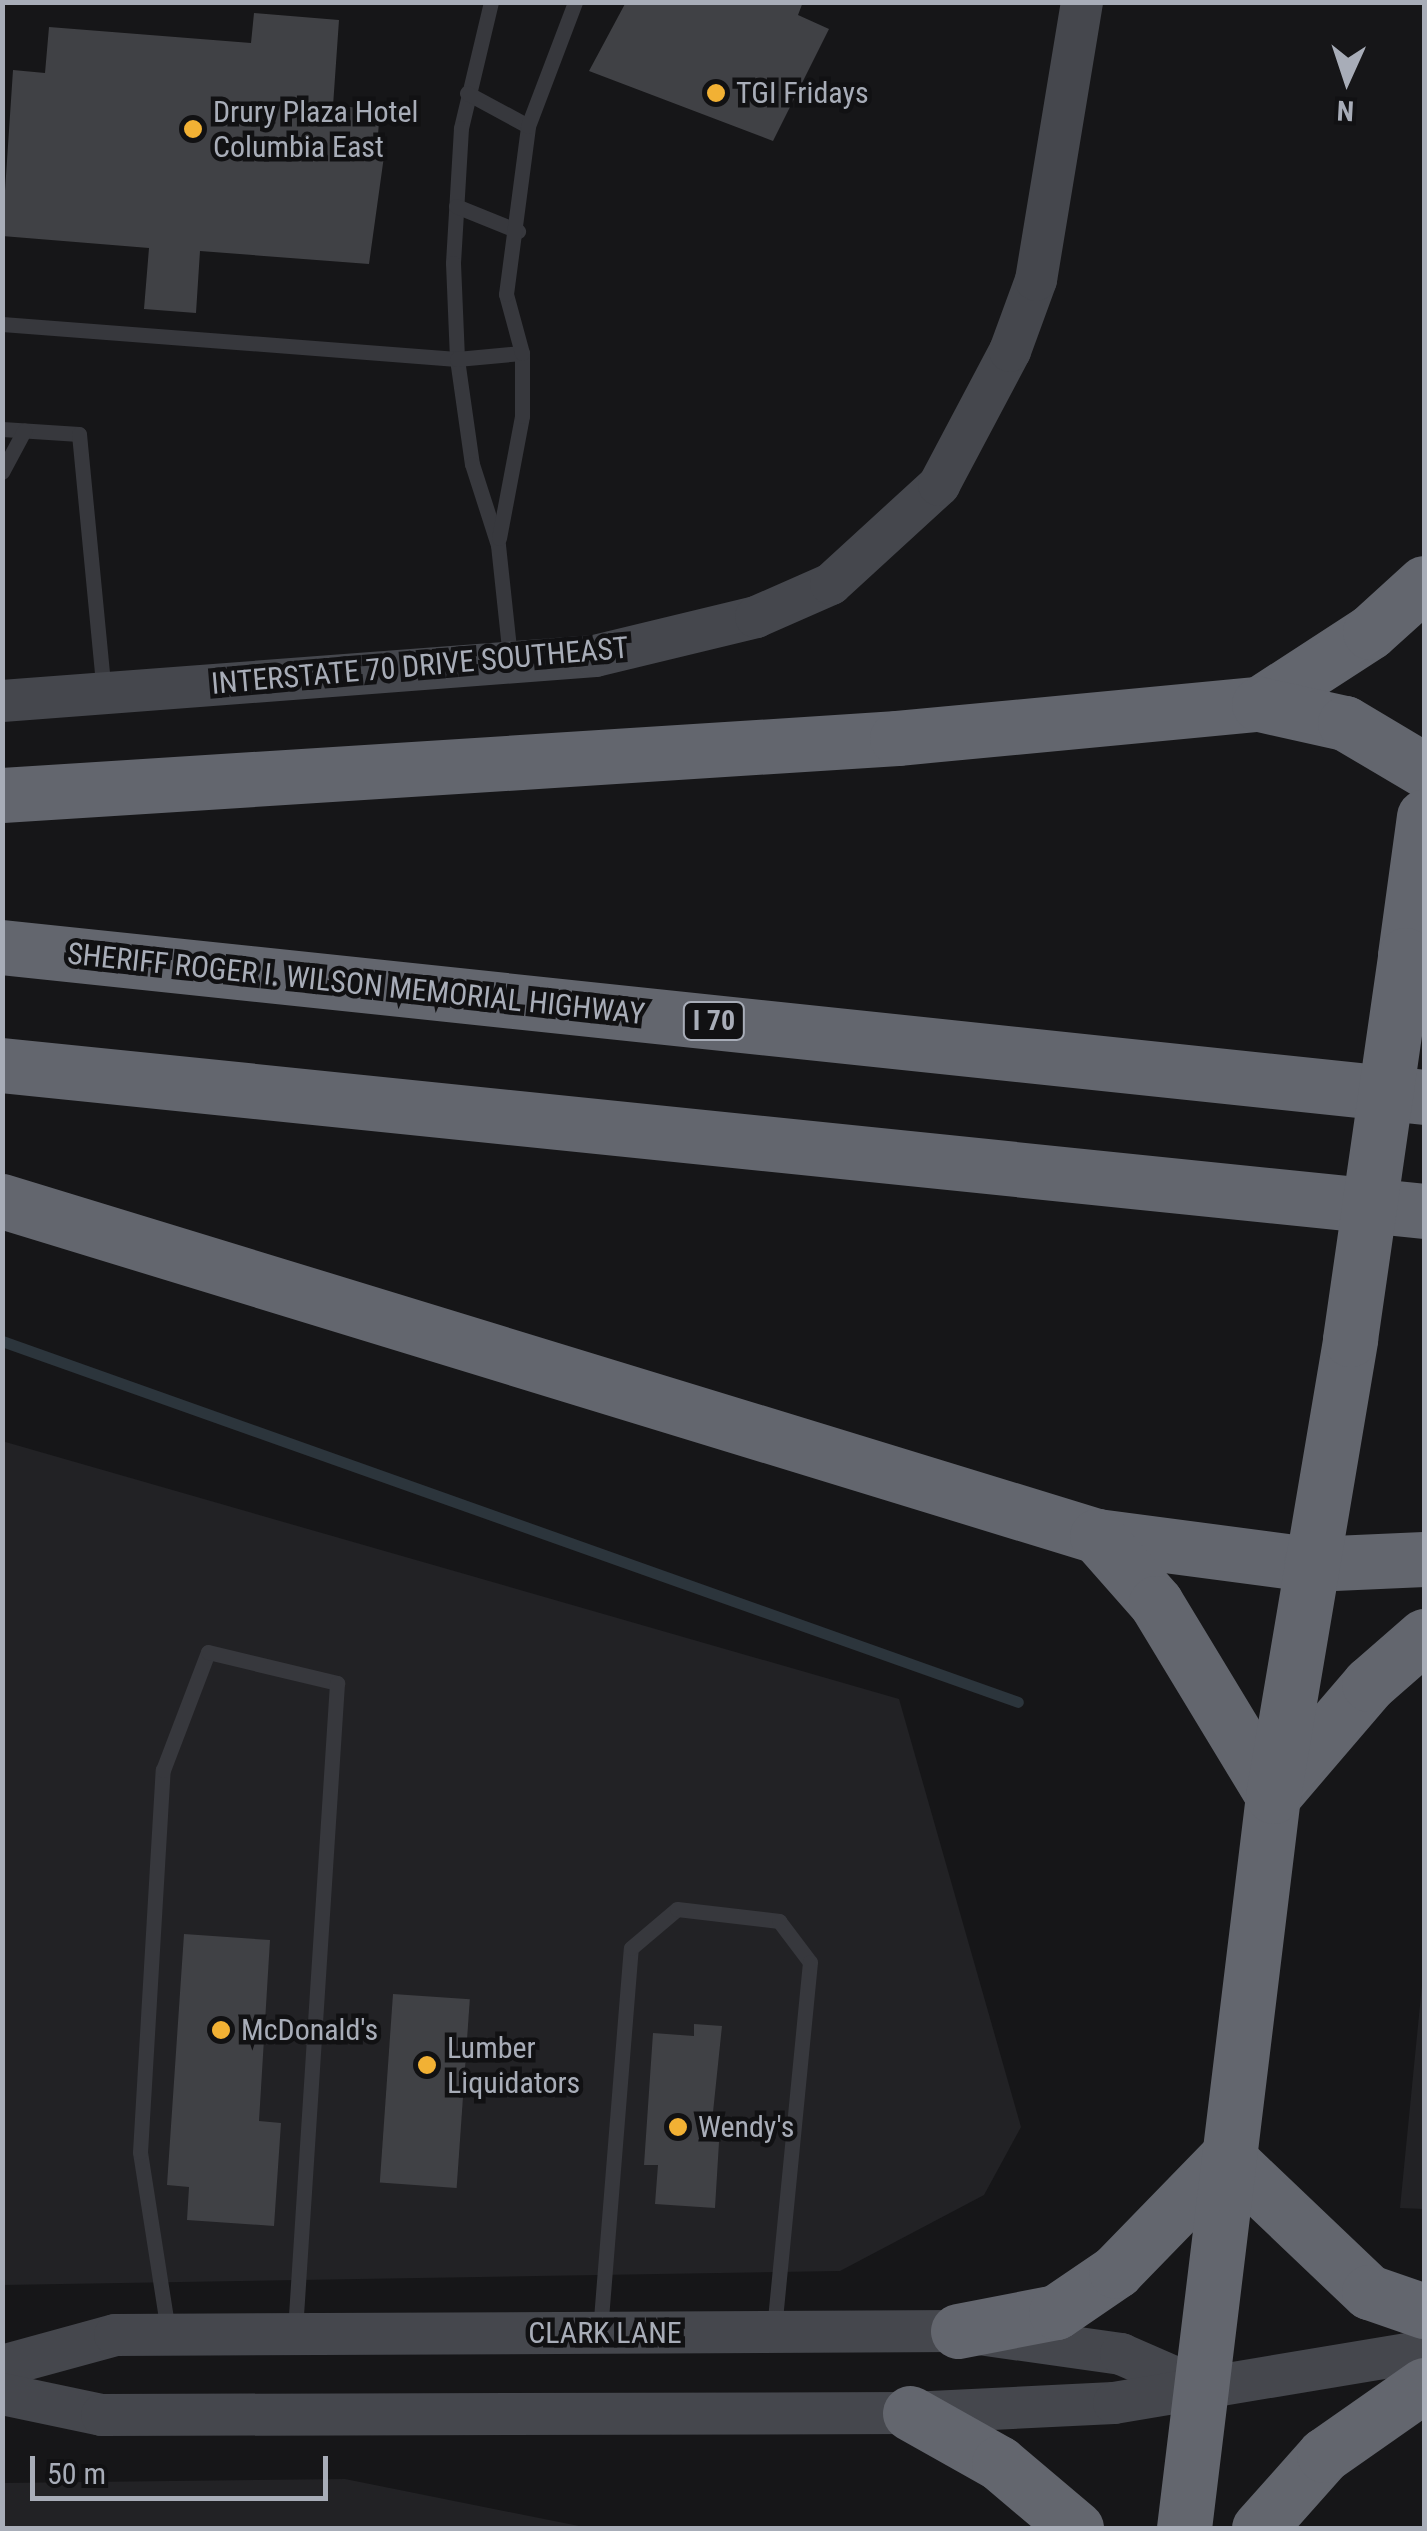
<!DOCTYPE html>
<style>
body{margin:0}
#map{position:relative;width:1427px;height:2531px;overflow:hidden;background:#161618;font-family:"Roboto Condensed",sans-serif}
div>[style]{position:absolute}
.built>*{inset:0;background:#222225}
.stream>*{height:11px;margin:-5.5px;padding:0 5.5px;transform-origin:5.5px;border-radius:5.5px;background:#2c353c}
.building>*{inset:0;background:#404145;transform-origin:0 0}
.lane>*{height:15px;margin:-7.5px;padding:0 7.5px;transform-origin:7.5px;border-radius:7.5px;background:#37383d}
.secondary>*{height:42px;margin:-21px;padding:0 21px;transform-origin:21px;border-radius:21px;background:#45474d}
.highway>*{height:55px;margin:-27.5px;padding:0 27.5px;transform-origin:27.5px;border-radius:27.5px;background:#63666e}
.highway-bridge>*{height:55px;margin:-27.5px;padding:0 27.5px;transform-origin:27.5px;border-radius:27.5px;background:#63666e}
.dots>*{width:28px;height:28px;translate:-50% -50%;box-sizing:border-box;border:5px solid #111113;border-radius:50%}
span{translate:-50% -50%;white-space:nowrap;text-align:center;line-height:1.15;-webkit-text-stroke:9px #111113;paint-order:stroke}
.shield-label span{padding:2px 8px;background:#111113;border:2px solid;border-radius:8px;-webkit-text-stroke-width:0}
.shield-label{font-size:28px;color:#a8adb8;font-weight:700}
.poi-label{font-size:30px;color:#a8adb8}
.left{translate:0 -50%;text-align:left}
.street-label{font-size:30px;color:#a8adb8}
.frame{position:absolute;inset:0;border:5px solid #a8adb8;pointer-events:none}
.north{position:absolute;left:1297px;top:30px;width:100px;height:100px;-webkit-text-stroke:8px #111113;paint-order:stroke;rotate:183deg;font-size:28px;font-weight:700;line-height:40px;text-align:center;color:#a8adb8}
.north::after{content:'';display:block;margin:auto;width:35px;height:45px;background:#a8adb8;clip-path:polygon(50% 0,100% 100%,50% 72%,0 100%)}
.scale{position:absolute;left:30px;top:2456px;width:298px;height:45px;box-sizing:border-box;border:5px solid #a8adb8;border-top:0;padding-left:12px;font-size:30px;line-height:35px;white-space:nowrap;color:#a8adb8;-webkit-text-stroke:8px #111113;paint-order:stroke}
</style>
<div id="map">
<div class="built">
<i style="clip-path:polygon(2px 1441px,899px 1699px,1021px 2127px,984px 2195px,840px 2271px,3px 2285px)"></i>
<i style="clip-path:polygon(1424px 1965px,1424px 2209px,1400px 2208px)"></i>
<i style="clip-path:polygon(345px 2479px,584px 2527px,678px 2528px,3px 2528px,3px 2483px)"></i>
</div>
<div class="stream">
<i style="left:2px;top:1341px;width:1078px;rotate:19.56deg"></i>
</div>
<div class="building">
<i style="clip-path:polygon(626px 2px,803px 2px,798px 15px,829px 29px,773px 141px,589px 71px)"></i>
<i style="clip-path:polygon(254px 13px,339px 20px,333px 106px,380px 109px,377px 148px,385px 149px,369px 264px,200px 251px,196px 313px,144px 309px,149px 248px,2px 236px,13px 70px,45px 73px,49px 27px,251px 43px)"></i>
<i style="clip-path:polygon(184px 1934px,270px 1940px,259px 2121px,281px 2123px,274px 2226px,187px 2220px,189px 2187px,167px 2185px)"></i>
<i style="left:393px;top:1994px;width:77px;height:189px;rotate:4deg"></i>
<i style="clip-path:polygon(694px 2024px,722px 2026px,710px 2141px,719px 2142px,715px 2208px,655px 2204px,658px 2165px,644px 2165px,653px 2033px,694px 2036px)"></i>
</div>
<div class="lane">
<i style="left:491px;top:2px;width:130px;rotate:103.4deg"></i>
<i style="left:461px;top:128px;width:135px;rotate:93.4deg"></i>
<i style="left:453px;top:263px;width:96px;rotate:87.6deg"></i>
<i style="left:457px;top:359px;width:106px;rotate:81.9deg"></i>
<i style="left:472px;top:464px;width:85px;rotate:72.2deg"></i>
<i style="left:498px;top:545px;width:114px;rotate:83.9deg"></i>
<i style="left:467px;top:93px;width:69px;rotate:28.4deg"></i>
<i style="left:456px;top:206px;width:67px;rotate:22deg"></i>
<i style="left:2px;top:324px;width:456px;rotate:4.4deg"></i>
<i style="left:457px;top:359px;width:65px;rotate:-5.3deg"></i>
<i style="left:2px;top:429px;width:77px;rotate:3.7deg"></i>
<i style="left:79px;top:434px;width:259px;rotate:84.5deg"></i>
<i style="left:2px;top:472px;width:47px;rotate:-61.8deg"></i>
<i style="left:499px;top:538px;width:124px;rotate:-79.3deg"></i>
<i style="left:522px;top:416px;width:63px;rotate:-90deg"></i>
<i style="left:522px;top:353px;width:61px;rotate:-105.2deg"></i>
<i style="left:506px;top:294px;width:169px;rotate:-82.5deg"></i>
<i style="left:528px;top:126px;width:133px;rotate:-69.2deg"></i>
<i style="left:168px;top:2331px;width:181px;rotate:-98.9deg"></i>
<i style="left:140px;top:2152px;width:383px;rotate:-86.6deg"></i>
<i style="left:163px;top:1770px;width:126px;rotate:-69.1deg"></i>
<i style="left:208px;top:1652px;width:133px;rotate:13.5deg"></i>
<i style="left:337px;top:1683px;width:648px;rotate:93.71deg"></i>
<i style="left:600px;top:2331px;width:384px;rotate:-85.4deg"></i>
<i style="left:631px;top:1948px;width:60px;rotate:-40.3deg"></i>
<i style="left:677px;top:1909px;width:103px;rotate:6.7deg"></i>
<i style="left:779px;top:1921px;width:51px;rotate:52.9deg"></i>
<i style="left:810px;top:1962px;width:368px;rotate:95.6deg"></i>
</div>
<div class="secondary">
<i style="left:2px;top:701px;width:595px;rotate:-4.34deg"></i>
<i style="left:595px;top:656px;width:166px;rotate:-13.6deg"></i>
<i style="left:756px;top:617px;width:82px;rotate:-23.7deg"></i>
<i style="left:831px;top:584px;width:147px;rotate:-42.5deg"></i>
<i style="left:939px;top:485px;width:152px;rotate:-62.1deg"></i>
<i style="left:1010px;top:351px;width:76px;rotate:-69.9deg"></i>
<i style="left:1036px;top:280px;width:282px;rotate:-80.6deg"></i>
<i style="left:2px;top:2366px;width:117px;rotate:-15.3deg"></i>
<i style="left:115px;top:2335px;width:843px;rotate:-0.27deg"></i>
<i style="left:958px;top:2331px;width:165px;rotate:8deg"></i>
<i style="left:1121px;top:2354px;width:87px;rotate:23.6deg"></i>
<i style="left:2px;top:2394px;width:102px;rotate:11.9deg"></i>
<i style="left:102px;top:2415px;width:808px;rotate:-0.14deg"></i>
<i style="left:910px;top:2413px;width:204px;rotate:-2.8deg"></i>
<i style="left:1114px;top:2403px;width:314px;rotate:-9.5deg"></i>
</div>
<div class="highway">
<i style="left:1259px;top:704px;width:132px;rotate:-33deg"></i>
<i style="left:1370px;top:632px;width:73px;rotate:-42.2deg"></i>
<i style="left:2px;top:795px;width:897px;rotate:-3.64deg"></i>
<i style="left:897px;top:738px;width:364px;rotate:-5.4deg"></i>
<i style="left:1259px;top:704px;width:88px;rotate:12.5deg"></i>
<i style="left:1345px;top:723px;width:92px;rotate:30.7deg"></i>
<i style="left:2px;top:947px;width:1430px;rotate:6.02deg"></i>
<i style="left:1405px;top:955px;width:140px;rotate:-82.2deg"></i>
<i style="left:2px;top:1065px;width:1429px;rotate:5.86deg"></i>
<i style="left:2px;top:1201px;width:1145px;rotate:17.01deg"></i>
<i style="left:1097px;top:1536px;width:216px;rotate:7.5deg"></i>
<i style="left:1311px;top:1564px;width:113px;rotate:-2.5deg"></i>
<i style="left:1097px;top:1536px;width:89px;rotate:48.6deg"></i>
<i style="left:1156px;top:1603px;width:226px;rotate:58.8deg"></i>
<i style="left:1273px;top:1796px;width:148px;rotate:-49.4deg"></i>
<i style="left:1369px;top:1684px;width:73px;rotate:-41.1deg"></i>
<i style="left:1227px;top:2157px;width:196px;rotate:43.6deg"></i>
<i style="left:1369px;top:2292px;width:58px;rotate:19.1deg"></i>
<i style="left:958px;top:2331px;width:100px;rotate:-11deg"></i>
<i style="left:1056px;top:2312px;width:73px;rotate:-34.3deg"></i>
<i style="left:1116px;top:2271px;width:159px;rotate:-45.8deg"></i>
<i style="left:910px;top:2413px;width:102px;rotate:29.3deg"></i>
<i style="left:999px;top:2463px;width:101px;rotate:40.2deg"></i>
<i style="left:1184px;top:2528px;width:737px;rotate:-83.07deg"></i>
<i style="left:1273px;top:1796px;width:463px;rotate:-80.4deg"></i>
<i style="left:1259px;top:2528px;width:98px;rotate:-48.3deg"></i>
<i style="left:1324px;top:2455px;width:122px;rotate:-35deg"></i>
</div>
<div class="highway-bridge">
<i style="left:1350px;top:1339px;width:388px;rotate:-81.8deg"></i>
</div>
<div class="dots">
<i style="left:716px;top:93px;background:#f2b134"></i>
<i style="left:193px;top:129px;background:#f2b134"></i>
<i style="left:221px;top:2030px;background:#f2b134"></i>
<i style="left:427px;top:2065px;background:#f2b134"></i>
<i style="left:678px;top:2127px;background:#f2b134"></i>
</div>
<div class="shield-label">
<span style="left:714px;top:1021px">I 70</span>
</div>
<div class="poi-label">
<span class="left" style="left:736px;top:93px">TGI Fridays</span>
<span class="left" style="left:213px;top:129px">Drury Plaza Hotel<br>Columbia East</span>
<span class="left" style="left:241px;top:2030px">McDonald's</span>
<span class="left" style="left:447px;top:2065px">Lumber<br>Liquidators</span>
<span class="left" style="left:698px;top:2127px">Wendy's</span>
</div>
<div class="street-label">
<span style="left:420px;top:666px;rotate:-5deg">INTERSTATE 70 DRIVE SOUTHEAST</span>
<span style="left:356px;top:984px;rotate:6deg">SHERIFF ROGER I. WILSON MEMORIAL HIGHWAY</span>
<span style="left:605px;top:2333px">CLARK LANE</span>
</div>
<div class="frame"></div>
<div class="north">N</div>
<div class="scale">50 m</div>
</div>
